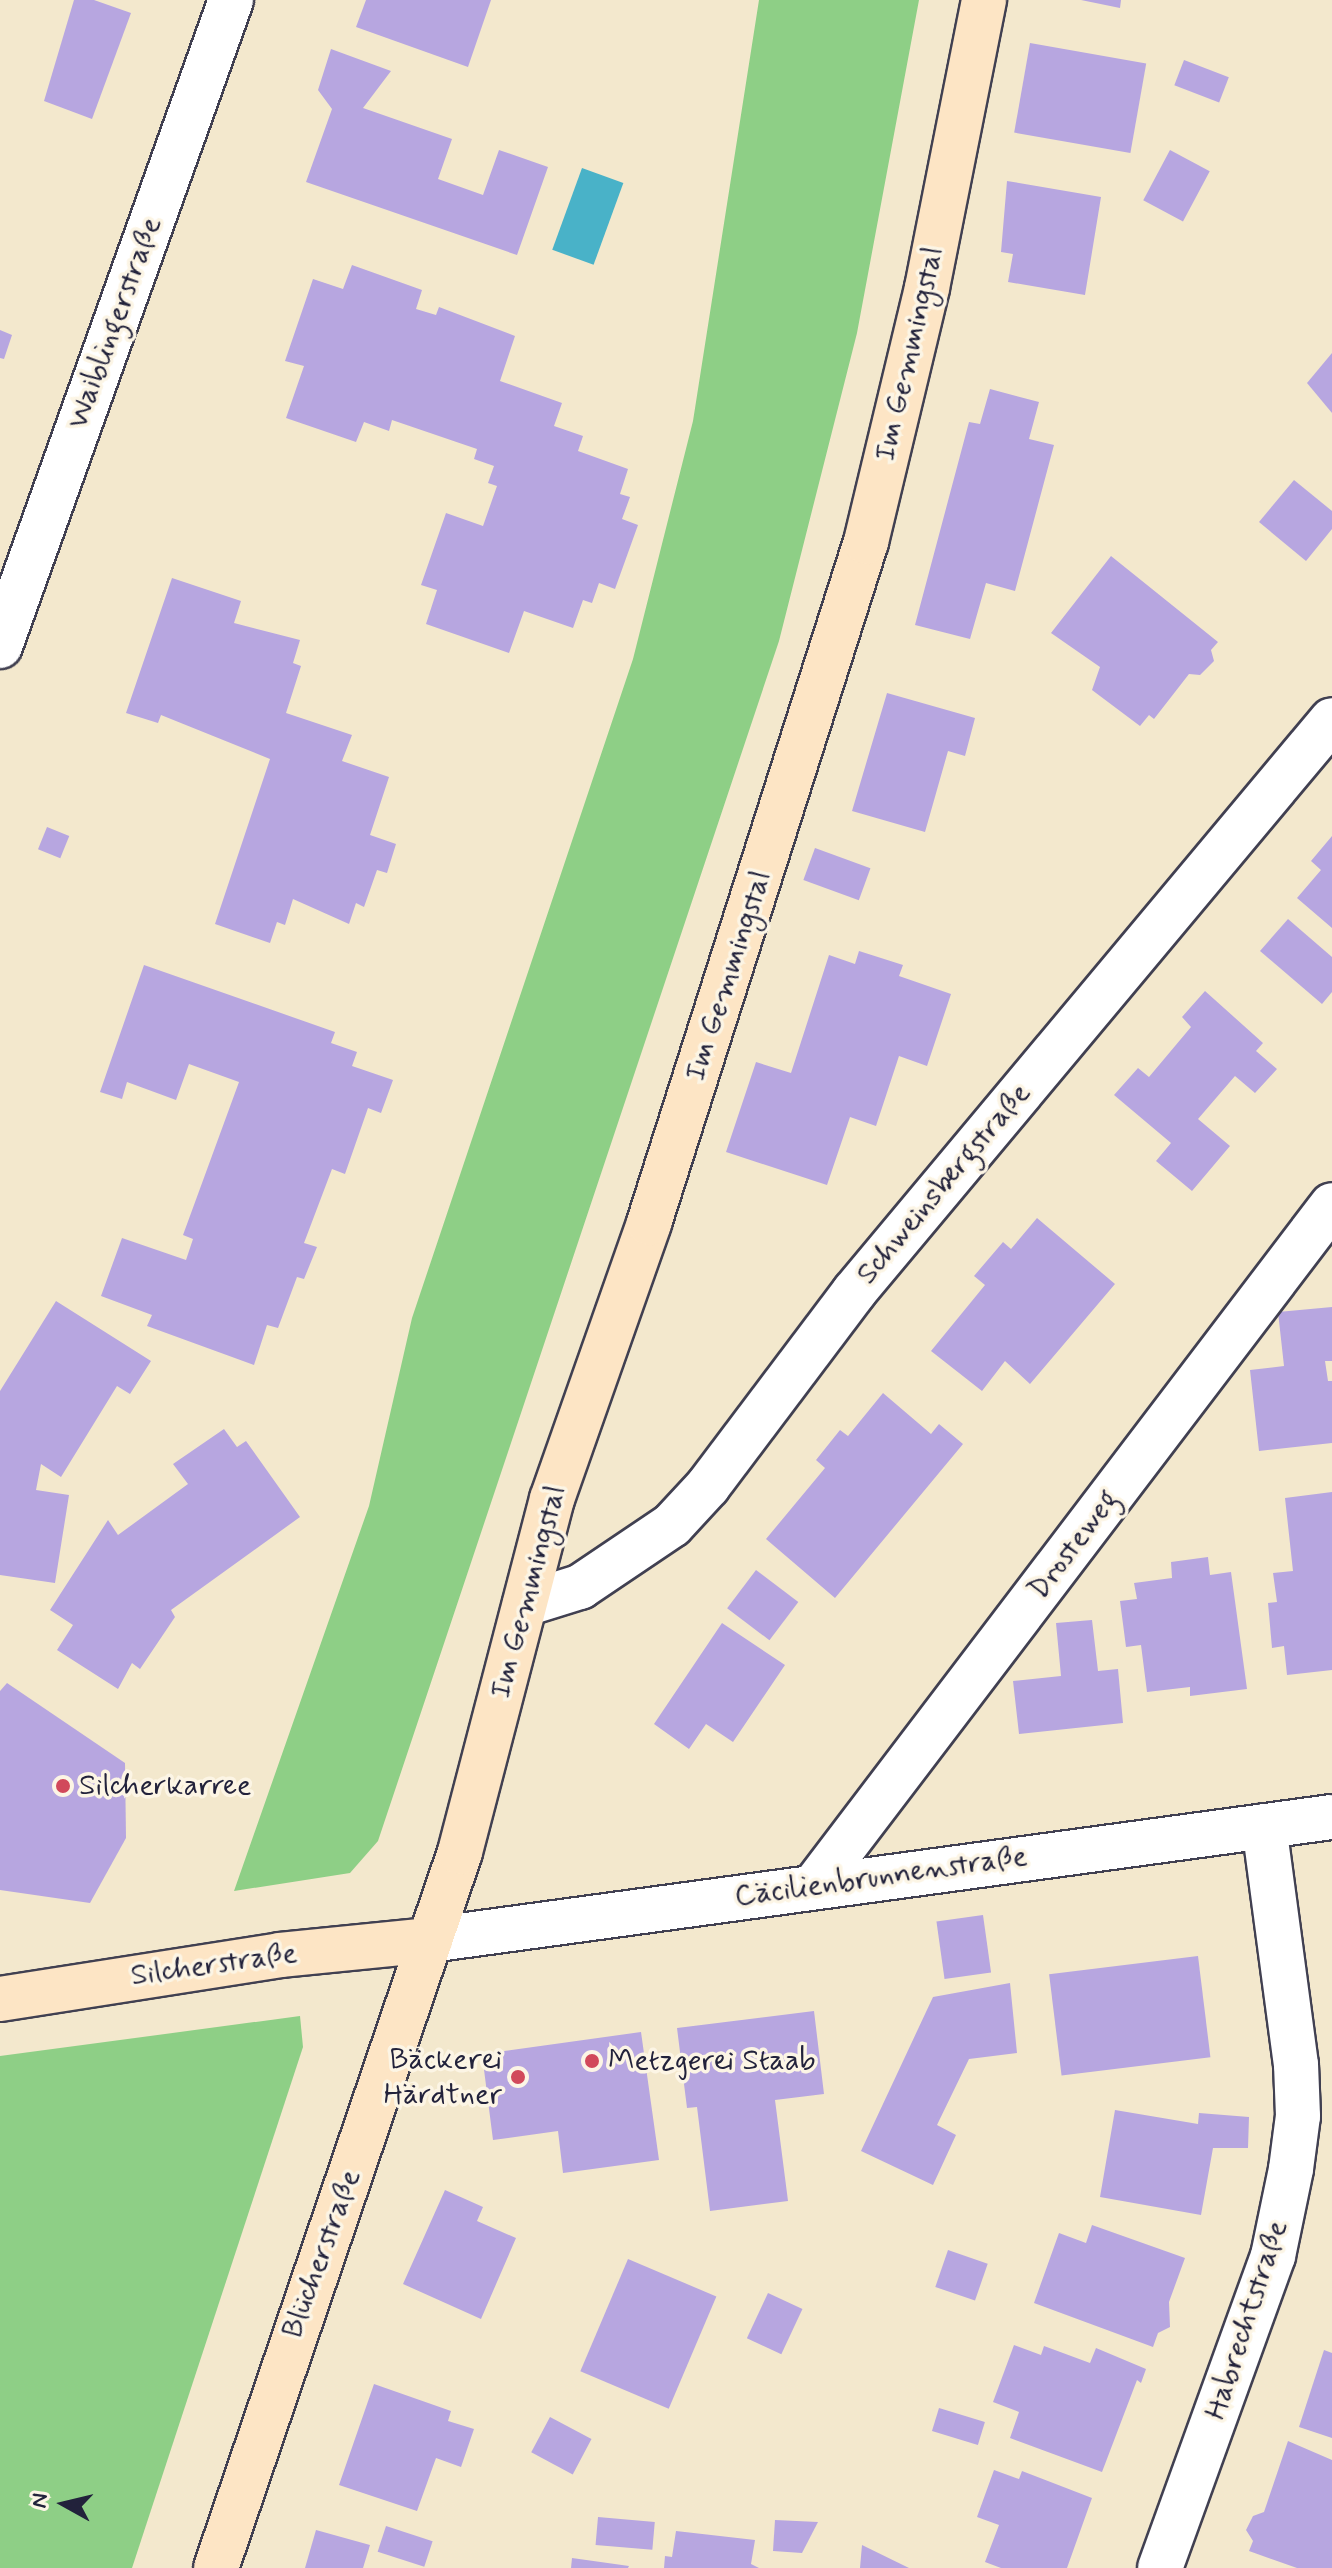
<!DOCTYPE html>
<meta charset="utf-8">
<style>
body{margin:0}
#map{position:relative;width:1332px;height:2568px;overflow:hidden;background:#f3e8cd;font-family:Mynerve,sans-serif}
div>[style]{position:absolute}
.green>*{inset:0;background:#8ecf86}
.water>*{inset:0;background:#49b2c8;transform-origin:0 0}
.building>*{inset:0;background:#b7a6e0;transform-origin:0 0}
.roads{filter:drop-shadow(2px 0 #414051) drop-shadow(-2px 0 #414051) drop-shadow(0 2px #414051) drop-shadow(0 -2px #414051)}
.street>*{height:44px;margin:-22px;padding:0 22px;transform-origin:22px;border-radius:22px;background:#fff}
.secondary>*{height:44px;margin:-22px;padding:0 22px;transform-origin:22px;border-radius:22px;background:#fde5c5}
.dots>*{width:22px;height:22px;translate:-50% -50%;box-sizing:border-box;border:4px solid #fcf5e5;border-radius:50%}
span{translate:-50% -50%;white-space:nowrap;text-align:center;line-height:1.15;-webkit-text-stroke:7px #fcf5e5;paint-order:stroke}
.street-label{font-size:30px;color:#22223b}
.poi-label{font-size:30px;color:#22223b}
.left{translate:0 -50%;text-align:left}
.right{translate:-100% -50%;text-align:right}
.north{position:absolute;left:24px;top:2464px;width:80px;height:80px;-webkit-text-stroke:6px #fcf5e5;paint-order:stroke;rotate:278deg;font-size:22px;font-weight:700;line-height:32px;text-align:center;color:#22223b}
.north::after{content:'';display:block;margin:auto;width:28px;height:36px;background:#22223b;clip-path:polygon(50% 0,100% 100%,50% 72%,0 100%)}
</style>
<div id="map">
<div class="green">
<i style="clip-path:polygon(759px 0,919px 0,857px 333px,779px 641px,378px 1841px,350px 1873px,234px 1891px,369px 1506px,412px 1318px,633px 659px,693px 421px)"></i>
<i style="clip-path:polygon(300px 2016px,303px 2047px,132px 2568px,0 2568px,0 2056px)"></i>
</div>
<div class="water">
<i style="left:582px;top:168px;width:44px;height:87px;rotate:20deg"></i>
</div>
<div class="building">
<i style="clip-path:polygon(74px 0,94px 0,131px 13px,92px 119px,44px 101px)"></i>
<i style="clip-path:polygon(366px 0,491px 0,468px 67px,356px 27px)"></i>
<i style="clip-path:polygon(1081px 0,1121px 0,1120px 8px)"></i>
<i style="left:1030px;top:43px;width:118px;height:91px;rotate:10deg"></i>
<i style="clip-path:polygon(331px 49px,391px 71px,363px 108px,452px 139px,438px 179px,483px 195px,499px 150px,548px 167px,517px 255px,306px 182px,332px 109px,318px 90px)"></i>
<i style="left:1184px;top:60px;width:48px;height:27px;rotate:21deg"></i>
<i style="left:1170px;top:150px;width:45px;height:57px;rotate:28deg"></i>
<i style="clip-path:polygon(1007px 181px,1101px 197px,1085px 295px,1008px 282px,1013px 254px,1001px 252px)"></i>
<i style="clip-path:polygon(352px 265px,422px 290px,416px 309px,436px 315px,439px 307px,515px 336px,500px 381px,562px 403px,554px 426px,583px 436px,578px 451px,628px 469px,620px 494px,630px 497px,622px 519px,638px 525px,615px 589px,599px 583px,592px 603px,583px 600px,573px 628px,524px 611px,509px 653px,426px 624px,437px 590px,421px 585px,446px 513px,483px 526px,497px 486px,488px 483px,494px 466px,474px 459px,477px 449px,392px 420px,389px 431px,364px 422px,356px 442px,286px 418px,304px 366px,285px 361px,313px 279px,343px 289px)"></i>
<i style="clip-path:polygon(0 330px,12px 335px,4px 359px,0 358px)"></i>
<i style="clip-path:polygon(1332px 353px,1332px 413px,1307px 383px)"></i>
<i style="clip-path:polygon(990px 389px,1039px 402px,1029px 439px,1054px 445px,1015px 591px,986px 583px,970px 639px,915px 625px,969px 422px,980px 424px)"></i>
<i style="clip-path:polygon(1294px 480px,1332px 511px,1332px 529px,1306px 561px,1259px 522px)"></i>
<i style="clip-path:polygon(1111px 556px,1218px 642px,1211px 650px,1214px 661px,1200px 675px,1189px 674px,1154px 719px,1149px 715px,1140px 726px,1092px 690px,1100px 667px,1051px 633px)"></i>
<i style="clip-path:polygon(172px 578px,241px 601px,234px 623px,300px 640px,293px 663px,301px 666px,286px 713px,352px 735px,342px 761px,389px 777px,370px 835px,396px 844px,387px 873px,377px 870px,364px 907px,356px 903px,349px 924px,293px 899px,285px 925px,277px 922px,270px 943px,215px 924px,270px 759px,161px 715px,158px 723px,126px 713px)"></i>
<i style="clip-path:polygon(887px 693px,975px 718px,965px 756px,948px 751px,925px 832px,852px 811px)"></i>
<i style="left:47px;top:827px;width:24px;height:24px;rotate:22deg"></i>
<i style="clip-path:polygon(1332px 836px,1332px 928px,1297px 898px,1321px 870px,1311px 861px)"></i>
<i style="left:815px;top:848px;width:59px;height:34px;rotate:20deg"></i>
<i style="clip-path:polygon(1288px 919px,1332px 957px,1332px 992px,1322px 1004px,1260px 951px)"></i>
<i style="clip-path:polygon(859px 951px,903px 965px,899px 976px,951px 994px,927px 1066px,899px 1056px,876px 1126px,850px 1117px,827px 1185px,726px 1152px,756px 1062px,791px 1073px,829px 955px,855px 964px)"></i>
<i style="clip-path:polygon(144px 965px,335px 1032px,331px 1043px,357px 1052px,352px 1066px,393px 1080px,381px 1113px,368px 1108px,345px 1174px,332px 1169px,304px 1243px,317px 1247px,304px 1279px,297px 1277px,278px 1328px,267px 1325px,254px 1365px,147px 1326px,152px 1315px,101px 1296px,122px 1238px,186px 1260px,193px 1239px,183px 1235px,239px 1082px,189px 1064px,176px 1100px,127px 1082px,122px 1099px,100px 1092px)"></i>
<i style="clip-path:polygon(1205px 991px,1263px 1043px,1256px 1051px,1277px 1069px,1255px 1093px,1235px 1076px,1198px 1119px,1230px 1146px,1192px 1191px,1156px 1161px,1171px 1143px,1114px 1095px,1138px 1068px,1149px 1077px,1191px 1027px,1182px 1017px)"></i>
<i style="clip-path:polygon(1037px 1218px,1115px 1284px,1030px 1384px,1005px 1361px,982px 1391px,931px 1351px,985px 1285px,974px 1276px,1003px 1242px,1011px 1249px)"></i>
<i style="clip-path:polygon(56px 1301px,151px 1361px,130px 1394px,117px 1386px,61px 1477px,41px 1464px,36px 1490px,69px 1495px,55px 1583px,0 1575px,0 1391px)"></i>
<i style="clip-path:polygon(1332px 1307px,1332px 1361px,1325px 1361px,1328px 1381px,1332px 1381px,1332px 1443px,1259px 1451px,1250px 1370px,1284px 1366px,1278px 1312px)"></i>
<i style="clip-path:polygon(883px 1393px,931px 1434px,939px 1424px,963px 1444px,835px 1598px,766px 1539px,825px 1468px,816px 1460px,840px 1430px,848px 1436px)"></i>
<i style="clip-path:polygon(224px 1429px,237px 1447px,246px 1441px,300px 1517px,171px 1610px,175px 1617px,140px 1669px,132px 1663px,118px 1689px,57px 1650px,73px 1625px,50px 1610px,108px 1520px,118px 1535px,188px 1484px,173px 1464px)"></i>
<i style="clip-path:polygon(1332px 1492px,1332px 1670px,1287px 1675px,1284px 1646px,1272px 1648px,1268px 1603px,1277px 1602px,1273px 1573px,1293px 1571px,1285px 1498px)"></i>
<i style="clip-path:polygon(1208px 1557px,1210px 1575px,1231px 1572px,1247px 1689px,1190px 1696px,1190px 1687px,1147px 1692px,1141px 1645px,1126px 1647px,1120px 1601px,1137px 1599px,1134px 1583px,1172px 1578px,1171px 1562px)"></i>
<i style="left:756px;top:1570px;width:53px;height:48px;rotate:37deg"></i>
<i style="clip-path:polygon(1092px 1620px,1098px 1671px,1118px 1669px,1123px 1723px,1019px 1734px,1013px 1681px,1061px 1676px,1056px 1623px)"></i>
<i style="clip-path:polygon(722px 1623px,785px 1665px,733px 1742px,706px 1724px,689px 1749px,654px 1724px)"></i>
<i style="clip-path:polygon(7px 1683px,125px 1763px,126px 1838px,90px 1903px,0 1890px,0 1691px)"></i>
<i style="left:983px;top:1915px;width:58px;height:47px;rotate:82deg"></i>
<i style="left:1198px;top:1956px;width:102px;height:150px;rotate:83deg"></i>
<i style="clip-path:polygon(1010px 1983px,1017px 2053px,969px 2059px,937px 2125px,956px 2135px,933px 2185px,861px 2151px,933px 1997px)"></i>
<i style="clip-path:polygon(814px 2011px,824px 2094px,775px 2100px,788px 2201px,710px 2211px,697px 2107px,687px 2108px,677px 2028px)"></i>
<i style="clip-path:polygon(641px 2032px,659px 2160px,563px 2173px,558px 2131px,493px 2140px,482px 2054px)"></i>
<i style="clip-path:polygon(1115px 2110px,1198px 2124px,1199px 2113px,1249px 2117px,1248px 2148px,1213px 2148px,1201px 2215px,1100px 2197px)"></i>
<i style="clip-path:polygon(445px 2190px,483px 2207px,477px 2221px,516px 2238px,481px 2319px,403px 2284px)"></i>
<i style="clip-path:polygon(1092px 2225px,1185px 2258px,1169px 2302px,1170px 2327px,1158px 2333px,1153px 2347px,1034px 2303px,1059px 2233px,1086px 2243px)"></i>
<i style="left:948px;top:2250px;width:42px;height:39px;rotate:19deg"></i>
<i style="left:628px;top:2259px;width:96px;height:122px;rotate:23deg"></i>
<i style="left:768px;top:2293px;width:38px;height:50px;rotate:25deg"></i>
<i style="clip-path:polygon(1014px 2345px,1041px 2355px,1044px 2346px,1090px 2363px,1096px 2348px,1146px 2369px,1141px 2383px,1137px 2380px,1102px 2472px,1010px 2438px,1019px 2412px,993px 2402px)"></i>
<i style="clip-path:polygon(1324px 2350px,1332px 2353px,1332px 2438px,1299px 2427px)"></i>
<i style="clip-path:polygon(374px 2384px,451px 2411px,448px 2421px,474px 2429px,461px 2467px,436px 2458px,417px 2511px,339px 2485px)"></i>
<i style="left:939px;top:2408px;width:48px;height:24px;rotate:17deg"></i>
<i style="left:550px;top:2417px;width:47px;height:40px;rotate:28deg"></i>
<i style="clip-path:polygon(1288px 2441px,1332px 2460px,1332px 2568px,1297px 2568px,1249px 2551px,1253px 2541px,1246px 2530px,1253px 2516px,1264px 2512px)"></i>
<i style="clip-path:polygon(994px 2470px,1019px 2479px,1022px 2471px,1092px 2498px,1067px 2568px,1001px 2568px,985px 2562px,999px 2525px,977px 2517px)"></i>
<i style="left:598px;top:2517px;width:57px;height:28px;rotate:5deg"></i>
<i style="clip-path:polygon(775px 2520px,818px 2522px,802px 2553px,773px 2551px)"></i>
<i style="left:386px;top:2526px;width:49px;height:27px;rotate:18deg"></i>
<i style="clip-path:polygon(316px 2530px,370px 2545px,363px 2568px,305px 2568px)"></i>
<i style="clip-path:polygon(676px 2531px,755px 2540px,751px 2564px,759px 2568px,664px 2568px,665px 2556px,672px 2557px)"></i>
<i style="clip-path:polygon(862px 2545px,909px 2568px,860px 2568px)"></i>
<i style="clip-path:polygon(572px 2558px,629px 2566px,628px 2568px,571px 2568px)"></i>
</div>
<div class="roads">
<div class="street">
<i style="left:0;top:646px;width:686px;rotate:-70.32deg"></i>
<i style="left:525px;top:1604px;width:58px;rotate:-17.2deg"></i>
<i style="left:580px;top:1587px;width:111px;rotate:-34deg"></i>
<i style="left:672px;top:1525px;width:53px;rotate:-47.3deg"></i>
<i style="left:708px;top:1486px;width:243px;rotate:-53deg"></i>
<i style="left:854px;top:1292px;width:745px;rotate:-50.12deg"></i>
<i style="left:815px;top:1885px;width:854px;rotate:-52.75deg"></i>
<i style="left:430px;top:1940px;width:910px;rotate:-7.77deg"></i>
<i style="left:1160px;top:2568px;width:332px;rotate:-70.1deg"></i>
<i style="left:1273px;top:2256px;width:89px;rotate:-78.3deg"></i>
<i style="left:1291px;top:2169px;width:53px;rotate:-82.5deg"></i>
<i style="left:1298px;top:2116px;width:51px;rotate:-92.2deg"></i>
<i style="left:1296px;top:2065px;width:241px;rotate:-97.6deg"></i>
</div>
<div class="secondary">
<i style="left:0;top:1999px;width:283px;rotate:-8.9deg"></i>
<i style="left:280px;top:1955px;width:151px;rotate:-5.7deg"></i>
<i style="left:216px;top:2568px;width:756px;rotate:-71.18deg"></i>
<i style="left:460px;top:1852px;width:365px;rotate:-75.4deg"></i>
<i style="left:552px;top:1499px;width:293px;rotate:-70.6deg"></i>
<i style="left:649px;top:1223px;width:715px;rotate:-72.33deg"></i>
<i style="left:866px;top:542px;width:261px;rotate:-76.5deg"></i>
<i style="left:927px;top:288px;width:294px;rotate:-78.8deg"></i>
</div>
</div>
<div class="dots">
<i style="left:63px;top:1786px;background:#d1495b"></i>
<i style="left:592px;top:2061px;background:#d1495b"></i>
<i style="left:518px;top:2077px;background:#d1495b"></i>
</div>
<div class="street-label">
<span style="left:115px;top:323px;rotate:-70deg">Waiblingerstraße</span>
<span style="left:910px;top:354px;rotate:-77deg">Im Gemmingstal</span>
<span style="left:729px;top:976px;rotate:-72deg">Im Gemmingstal</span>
<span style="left:944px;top:1184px;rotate:-50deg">Schweinsbergstraße</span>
<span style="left:1074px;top:1545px;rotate:-53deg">Drosteweg</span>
<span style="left:529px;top:1592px;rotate:-75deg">Im Gemmingstal</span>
<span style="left:881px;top:1877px;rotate:-8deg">Cäcilienbrunnenstraße</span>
<span style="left:214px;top:1965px;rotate:-8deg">Silcherstraße</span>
<span style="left:322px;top:2254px;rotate:-70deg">Blücherstraße</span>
<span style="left:1247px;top:2320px;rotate:-72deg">Habrechtstraße</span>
</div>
<div class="poi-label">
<span class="left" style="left:79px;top:1786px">Silcherkarree</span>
<span class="right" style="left:502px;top:2077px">Bäckerei<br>Härdtner</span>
<span class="left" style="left:608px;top:2061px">Metzgerei Staab</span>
</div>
<div class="north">N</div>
</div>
